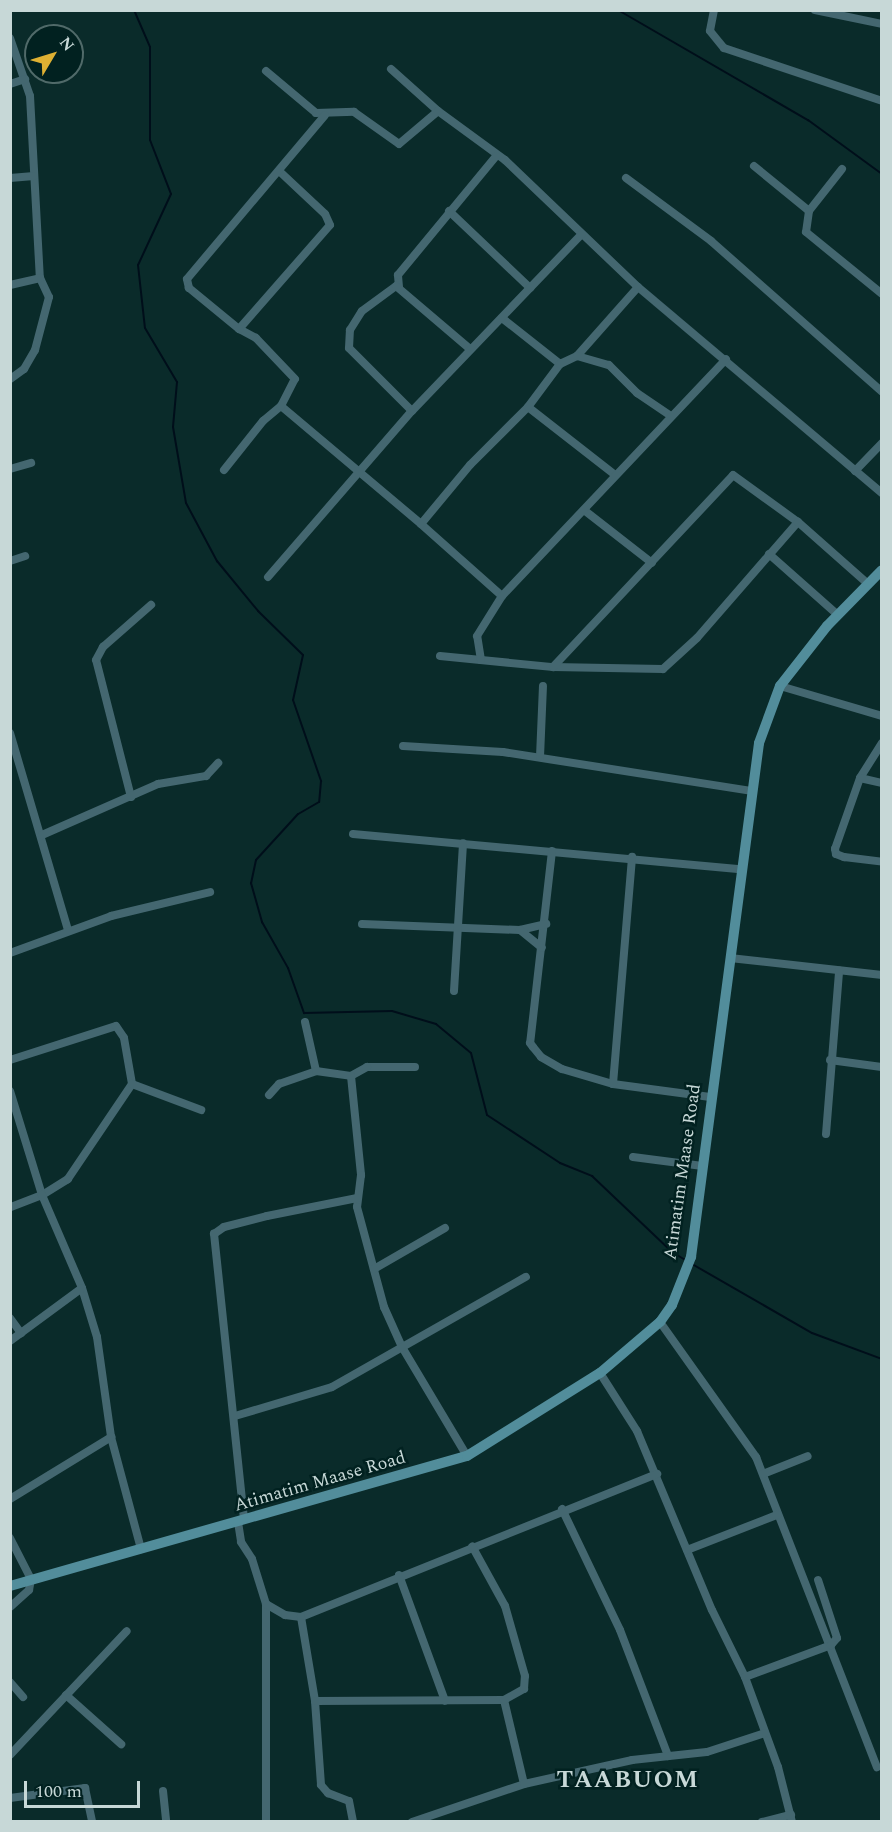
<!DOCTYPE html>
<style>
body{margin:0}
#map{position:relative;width:892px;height:1832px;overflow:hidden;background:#0a2b2a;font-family:Spectral,serif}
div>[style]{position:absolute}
.stream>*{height:2px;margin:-1px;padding:0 1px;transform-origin:1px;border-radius:1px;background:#000e1a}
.minor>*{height:8px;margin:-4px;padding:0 4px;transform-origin:4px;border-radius:4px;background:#446770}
.secondary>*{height:10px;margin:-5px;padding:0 5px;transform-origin:5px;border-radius:5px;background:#528d9b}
span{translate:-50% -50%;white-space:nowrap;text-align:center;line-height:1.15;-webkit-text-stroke:5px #012120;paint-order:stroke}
.street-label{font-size:18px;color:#c7d8d7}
.district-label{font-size:24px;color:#c7d8d7;font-weight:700;letter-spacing:1.5px}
.frame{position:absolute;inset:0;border:12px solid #c7d8d7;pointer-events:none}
.north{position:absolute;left:24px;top:24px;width:60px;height:60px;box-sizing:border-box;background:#012120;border:2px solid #506a69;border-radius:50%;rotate:52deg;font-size:16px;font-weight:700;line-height:24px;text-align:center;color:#c7d8d7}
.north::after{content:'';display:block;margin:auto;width:21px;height:27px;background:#deb133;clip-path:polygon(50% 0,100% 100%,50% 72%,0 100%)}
.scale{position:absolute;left:24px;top:1781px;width:116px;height:27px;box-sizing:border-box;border:3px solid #c7d8d7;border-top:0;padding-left:8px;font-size:18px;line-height:21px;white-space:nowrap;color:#c7d8d7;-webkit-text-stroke:4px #012120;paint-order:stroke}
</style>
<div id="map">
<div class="stream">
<i style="left:134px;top:10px;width:40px;rotate:66.6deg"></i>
<i style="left:150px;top:47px;width:93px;rotate:90deg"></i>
<i style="left:150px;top:140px;width:58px;rotate:68.7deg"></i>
<i style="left:171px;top:194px;width:78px;rotate:114.9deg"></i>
<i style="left:138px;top:265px;width:63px;rotate:83.7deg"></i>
<i style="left:145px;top:328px;width:63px;rotate:59.3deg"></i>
<i style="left:177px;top:382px;width:45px;rotate:95.1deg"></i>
<i style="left:173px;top:427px;width:77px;rotate:80.3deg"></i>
<i style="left:186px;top:503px;width:66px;rotate:61.9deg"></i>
<i style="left:217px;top:561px;width:65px;rotate:50.6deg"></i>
<i style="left:258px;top:611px;width:63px;rotate:44.4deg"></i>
<i style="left:303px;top:655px;width:46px;rotate:102.5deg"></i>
<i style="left:293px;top:700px;width:86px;rotate:70.9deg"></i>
<i style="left:321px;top:781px;width:21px;rotate:95deg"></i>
<i style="left:319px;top:802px;width:24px;rotate:150deg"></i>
<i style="left:298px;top:814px;width:62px;rotate:132.4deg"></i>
<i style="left:256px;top:860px;width:24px;rotate:102deg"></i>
<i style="left:251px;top:883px;width:41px;rotate:74.2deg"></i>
<i style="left:262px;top:922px;width:53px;rotate:60.5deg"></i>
<i style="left:288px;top:968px;width:48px;rotate:70.4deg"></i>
<i style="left:304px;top:1013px;width:88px;rotate:-1.3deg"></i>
<i style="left:392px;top:1011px;width:46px;rotate:16.5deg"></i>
<i style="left:436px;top:1024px;width:45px;rotate:39.6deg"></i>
<i style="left:471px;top:1053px;width:64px;rotate:75.5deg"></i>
<i style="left:487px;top:1115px;width:87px;rotate:33.3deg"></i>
<i style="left:560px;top:1163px;width:35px;rotate:22deg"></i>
<i style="left:592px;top:1176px;width:110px;rotate:43.5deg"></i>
<i style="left:672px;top:1252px;width:17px;rotate:31deg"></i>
<i style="left:618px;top:10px;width:220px;rotate:30.1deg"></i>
<i style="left:808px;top:120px;width:92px;rotate:36.1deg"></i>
<i style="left:692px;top:1264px;width:138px;rotate:29.9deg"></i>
<i style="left:812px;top:1333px;width:75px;rotate:20.4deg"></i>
<i style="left:882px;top:1432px;width:17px;rotate:90deg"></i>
</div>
<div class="minor">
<i style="left:714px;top:10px;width:21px;rotate:101deg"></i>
<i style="left:710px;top:31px;width:22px;rotate:51deg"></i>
<i style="left:724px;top:48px;width:167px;rotate:18.5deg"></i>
<i style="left:815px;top:10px;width:68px;rotate:11.8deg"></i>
<i style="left:10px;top:38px;width:61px;rotate:71deg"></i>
<i style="left:30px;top:96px;width:182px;rotate:86.9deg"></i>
<i style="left:40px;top:278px;width:21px;rotate:65deg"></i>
<i style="left:49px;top:297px;width:55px;rotate:104.8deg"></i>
<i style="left:35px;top:350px;width:22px;rotate:120deg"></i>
<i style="left:24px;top:369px;width:17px;rotate:144deg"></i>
<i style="left:391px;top:69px;width:63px;rotate:41.8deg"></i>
<i style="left:438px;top:111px;width:83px;rotate:36.2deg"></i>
<i style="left:505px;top:160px;width:184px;rotate:43.7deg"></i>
<i style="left:638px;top:287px;width:319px;rotate:40.2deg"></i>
<i style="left:266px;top:71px;width:65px;rotate:40deg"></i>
<i style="left:316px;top:113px;width:38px;rotate:-2deg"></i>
<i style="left:354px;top:112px;width:55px;rotate:35.4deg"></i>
<i style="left:399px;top:144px;width:51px;rotate:-40.2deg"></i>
<i style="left:10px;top:84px;width:16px;rotate:-18deg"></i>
<i style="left:754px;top:166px;width:71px;rotate:39.3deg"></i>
<i style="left:842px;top:169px;width:53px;rotate:128.2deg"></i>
<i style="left:809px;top:211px;width:21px;rotate:98deg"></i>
<i style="left:806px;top:232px;width:98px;rotate:39.2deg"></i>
<i style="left:10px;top:178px;width:24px;rotate:-5deg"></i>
<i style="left:626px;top:178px;width:106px;rotate:36.5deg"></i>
<i style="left:711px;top:241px;width:228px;rotate:41.4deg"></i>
<i style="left:449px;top:211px;width:112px;rotate:43.5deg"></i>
<i style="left:10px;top:285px;width:31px;rotate:-13deg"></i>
<i style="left:399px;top:287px;width:12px;rotate:-95deg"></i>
<i style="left:398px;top:275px;width:154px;rotate:-50.5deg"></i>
<i style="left:502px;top:318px;width:74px;rotate:38.4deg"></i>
<i style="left:239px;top:329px;width:138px;rotate:-48.8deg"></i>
<i style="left:330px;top:225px;width:12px;rotate:-114deg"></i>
<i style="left:325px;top:214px;width:63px;rotate:-136.9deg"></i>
<i style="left:577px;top:356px;width:92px;rotate:-48.5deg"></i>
<i style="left:281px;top:406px;width:183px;rotate:40.1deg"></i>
<i style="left:528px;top:407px;width:110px;rotate:38deg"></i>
<i style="left:412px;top:411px;width:89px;rotate:-135deg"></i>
<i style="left:349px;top:348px;width:18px;rotate:-87deg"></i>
<i style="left:350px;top:330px;width:22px;rotate:-58deg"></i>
<i style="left:362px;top:311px;width:42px;rotate:-36.3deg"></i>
<i style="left:396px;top:286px;width:97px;rotate:40.4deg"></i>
<i style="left:10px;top:469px;width:22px;rotate:-16deg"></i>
<i style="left:224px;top:470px;width:63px;rotate:-51.5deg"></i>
<i style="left:263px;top:421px;width:23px;rotate:-40deg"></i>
<i style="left:281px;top:406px;width:30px;rotate:-63deg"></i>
<i style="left:295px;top:379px;width:57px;rotate:-133.6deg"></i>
<i style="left:256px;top:338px;width:19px;rotate:-152deg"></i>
<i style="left:239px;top:329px;width:65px;rotate:-140.6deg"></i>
<i style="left:189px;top:288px;width:9px;rotate:-103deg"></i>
<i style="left:187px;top:279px;width:214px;rotate:-49.9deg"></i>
<i style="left:855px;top:471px;width:39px;rotate:-46deg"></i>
<i style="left:584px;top:510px;width:86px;rotate:37.9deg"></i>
<i style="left:769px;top:554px;width:92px;rotate:41.5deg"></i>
<i style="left:10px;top:561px;width:16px;rotate:-18deg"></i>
<i style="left:268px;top:577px;width:220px;rotate:-49.1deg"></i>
<i style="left:412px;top:411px;width:245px;rotate:-46.2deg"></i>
<i style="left:502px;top:596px;width:108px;rotate:-138.4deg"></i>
<i style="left:421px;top:524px;width:77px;rotate:-50.3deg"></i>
<i style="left:470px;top:465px;width:82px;rotate:-45deg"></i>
<i style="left:528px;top:407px;width:54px;rotate:-53.3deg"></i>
<i style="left:560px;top:364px;width:19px;rotate:-25deg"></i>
<i style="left:577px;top:356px;width:33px;rotate:16deg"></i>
<i style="left:609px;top:365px;width:40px;rotate:45deg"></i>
<i style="left:637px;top:393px;width:41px;rotate:34.1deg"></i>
<i style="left:440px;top:656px;width:114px;rotate:5.6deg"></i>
<i style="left:553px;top:667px;width:110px;rotate:1deg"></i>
<i style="left:663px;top:669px;width:46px;rotate:-42.4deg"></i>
<i style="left:697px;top:638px;width:154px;rotate:-49deg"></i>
<i style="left:481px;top:660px;width:24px;rotate:-99deg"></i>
<i style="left:477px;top:636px;width:47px;rotate:-58deg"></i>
<i style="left:502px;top:596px;width:326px;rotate:-46.6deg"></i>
<i style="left:553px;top:667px;width:263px;rotate:-46.8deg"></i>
<i style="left:733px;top:475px;width:80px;rotate:35.9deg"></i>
<i style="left:798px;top:522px;width:94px;rotate:41.5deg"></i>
<i style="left:780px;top:686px;width:106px;rotate:16.4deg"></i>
<i style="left:10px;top:733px;width:205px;rotate:73.6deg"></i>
<i style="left:882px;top:743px;width:41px;rotate:122.2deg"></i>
<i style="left:860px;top:778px;width:75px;rotate:109.4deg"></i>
<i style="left:835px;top:849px;width:5px;rotate:79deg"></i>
<i style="left:836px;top:854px;width:9px;rotate:21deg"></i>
<i style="left:844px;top:857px;width:38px;rotate:7deg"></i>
<i style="left:403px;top:746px;width:100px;rotate:3.4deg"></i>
<i style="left:503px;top:752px;width:251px;rotate:8.9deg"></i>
<i style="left:540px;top:757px;width:71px;rotate:-87.6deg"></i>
<i style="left:860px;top:778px;width:23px;rotate:13deg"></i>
<i style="left:131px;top:797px;width:141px;rotate:-104.3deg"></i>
<i style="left:96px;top:660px;width:15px;rotate:-62deg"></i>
<i style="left:103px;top:647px;width:64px;rotate:-41.2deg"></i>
<i style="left:353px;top:834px;width:389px;rotate:5.2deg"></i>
<i style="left:42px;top:835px;width:127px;rotate:-23.7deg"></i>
<i style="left:158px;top:784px;width:49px;rotate:-9.5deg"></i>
<i style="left:206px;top:776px;width:18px;rotate:-47deg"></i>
<i style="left:552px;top:851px;width:193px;rotate:96.5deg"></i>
<i style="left:530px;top:1043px;width:5px;rotate:53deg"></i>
<i style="left:533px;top:1047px;width:13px;rotate:51deg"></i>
<i style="left:541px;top:1057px;width:24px;rotate:30deg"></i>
<i style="left:562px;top:1069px;width:53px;rotate:16.4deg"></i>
<i style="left:613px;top:1084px;width:98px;rotate:7.6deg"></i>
<i style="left:362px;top:924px;width:158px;rotate:2.2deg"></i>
<i style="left:520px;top:930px;width:27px;rotate:-13deg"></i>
<i style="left:520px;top:930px;width:28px;rotate:39deg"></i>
<i style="left:10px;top:953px;width:108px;rotate:-20.1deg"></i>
<i style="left:111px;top:916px;width:102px;rotate:-13.6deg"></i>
<i style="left:730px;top:958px;width:153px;rotate:6.4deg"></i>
<i style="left:454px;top:991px;width:148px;rotate:-86.5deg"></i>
<i style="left:305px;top:1022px;width:50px;rotate:77.3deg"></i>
<i style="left:10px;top:1060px;width:111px;rotate:-17.8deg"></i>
<i style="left:116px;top:1026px;width:14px;rotate:56deg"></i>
<i style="left:124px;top:1038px;width:47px;rotate:80.1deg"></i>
<i style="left:132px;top:1084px;width:115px;rotate:124deg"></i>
<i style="left:68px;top:1179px;width:31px;rotate:148deg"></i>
<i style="left:42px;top:1195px;width:34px;rotate:159deg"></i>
<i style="left:830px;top:1060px;width:52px;rotate:7.7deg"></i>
<i style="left:415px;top:1067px;width:48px;rotate:180deg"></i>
<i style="left:367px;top:1067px;width:18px;rotate:151deg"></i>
<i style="left:351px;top:1076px;width:100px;rotate:84.2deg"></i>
<i style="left:361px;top:1175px;width:32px;rotate:97deg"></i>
<i style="left:357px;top:1207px;width:104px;rotate:74.9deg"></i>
<i style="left:384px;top:1307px;width:44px;rotate:65.8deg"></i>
<i style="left:402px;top:1347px;width:127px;rotate:59.2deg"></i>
<i style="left:132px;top:1084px;width:74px;rotate:20.6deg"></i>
<i style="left:613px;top:1084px;width:228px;rotate:-85.2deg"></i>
<i style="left:10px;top:1091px;width:109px;rotate:72.9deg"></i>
<i style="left:42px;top:1195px;width:101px;rotate:66.7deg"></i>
<i style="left:82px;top:1288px;width:51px;rotate:73deg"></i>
<i style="left:97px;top:1337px;width:101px;rotate:82deg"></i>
<i style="left:111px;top:1437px;width:116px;rotate:75deg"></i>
<i style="left:269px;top:1095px;width:15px;rotate:-48deg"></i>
<i style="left:279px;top:1084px;width:39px;rotate:-19deg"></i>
<i style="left:316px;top:1071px;width:35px;rotate:8deg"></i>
<i style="left:826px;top:1134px;width:164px;rotate:-85.4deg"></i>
<i style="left:633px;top:1157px;width:70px;rotate:7.4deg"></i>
<i style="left:374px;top:1269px;width:82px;rotate:-30deg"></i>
<i style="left:10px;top:1318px;width:19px;rotate:54deg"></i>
<i style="left:660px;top:1322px;width:166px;rotate:54.6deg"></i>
<i style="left:756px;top:1457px;width:333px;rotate:68.7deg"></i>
<i style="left:10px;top:1341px;width:89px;rotate:-36.4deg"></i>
<i style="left:600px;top:1373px;width:69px;rotate:57.5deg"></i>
<i style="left:637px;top:1431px;width:194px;rotate:67.3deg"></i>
<i style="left:712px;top:1610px;width:75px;rotate:63.8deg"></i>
<i style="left:745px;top:1677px;width:96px;rotate:69.9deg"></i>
<i style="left:778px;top:1767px;width:57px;rotate:75.7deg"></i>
<i style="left:235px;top:1416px;width:101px;rotate:-16.6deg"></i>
<i style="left:332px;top:1387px;width:223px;rotate:-29.6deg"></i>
<i style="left:763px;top:1474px;width:48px;rotate:-21.8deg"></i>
<i style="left:10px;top:1499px;width:119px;rotate:-31.5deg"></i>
<i style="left:562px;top:1509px;width:134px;rotate:64.4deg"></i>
<i style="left:620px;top:1630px;width:135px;rotate:69.1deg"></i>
<i style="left:244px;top:1519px;width:287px;rotate:-96deg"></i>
<i style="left:214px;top:1234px;width:12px;rotate:-35deg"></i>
<i style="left:224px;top:1227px;width:44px;rotate:-14.3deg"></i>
<i style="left:267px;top:1216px;width:92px;rotate:-11.3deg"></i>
<i style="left:238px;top:1522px;width:20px;rotate:81deg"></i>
<i style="left:241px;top:1542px;width:20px;rotate:57deg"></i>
<i style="left:252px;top:1559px;width:47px;rotate:72.7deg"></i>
<i style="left:266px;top:1604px;width:218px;rotate:90deg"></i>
<i style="left:10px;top:1538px;width:46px;rotate:62.9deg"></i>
<i style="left:31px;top:1579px;width:11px;rotate:100deg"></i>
<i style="left:29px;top:1590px;width:25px;rotate:138deg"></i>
<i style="left:687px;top:1550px;width:97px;rotate:-21.3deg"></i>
<i style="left:399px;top:1575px;width:134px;rotate:69.9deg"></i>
<i style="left:266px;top:1604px;width:22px;rotate:30deg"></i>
<i style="left:285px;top:1615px;width:16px;rotate:7deg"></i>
<i style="left:301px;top:1617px;width:384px;rotate:-21.9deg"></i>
<i style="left:301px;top:1617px;width:85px;rotate:80.5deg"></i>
<i style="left:315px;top:1701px;width:84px;rotate:85.9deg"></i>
<i style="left:321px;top:1785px;width:11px;rotate:49deg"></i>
<i style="left:328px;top:1793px;width:22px;rotate:21deg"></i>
<i style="left:349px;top:1801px;width:21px;rotate:79deg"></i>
<i style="left:745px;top:1677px;width:92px;rotate:-20.4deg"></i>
<i style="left:831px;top:1645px;width:9px;rotate:-49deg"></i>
<i style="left:837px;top:1638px;width:61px;rotate:-108.1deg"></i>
<i style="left:10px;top:1682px;width:20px;rotate:49deg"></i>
<i style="left:66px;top:1695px;width:74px;rotate:41.7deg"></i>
<i style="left:504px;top:1700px;width:86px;rotate:76.6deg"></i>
<i style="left:315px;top:1701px;width:189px;rotate:-0.3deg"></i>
<i style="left:504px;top:1700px;width:23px;rotate:-29deg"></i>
<i style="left:524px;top:1689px;width:13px;rotate:-86deg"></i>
<i style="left:525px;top:1676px;width:73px;rotate:-105.9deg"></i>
<i style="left:505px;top:1606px;width:68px;rotate:-118.8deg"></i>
<i style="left:10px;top:1755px;width:170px;rotate:-46.7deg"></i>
<i style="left:163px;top:1791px;width:31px;rotate:84deg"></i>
<i style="left:10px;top:1798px;width:76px;rotate:-7.6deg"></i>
<i style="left:85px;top:1788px;width:35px;rotate:78deg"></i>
<i style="left:412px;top:1822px;width:118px;rotate:-18.7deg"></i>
<i style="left:524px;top:1784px;width:111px;rotate:-12.5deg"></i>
<i style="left:632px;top:1760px;width:75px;rotate:-6.1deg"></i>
<i style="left:707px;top:1752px;width:61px;rotate:-18.1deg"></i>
<i style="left:762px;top:1822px;width:30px;rotate:-14deg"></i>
</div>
<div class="secondary">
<i style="left:10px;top:1586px;width:475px;rotate:-15.9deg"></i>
<i style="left:467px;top:1456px;width:157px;rotate:-32deg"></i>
<i style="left:600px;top:1373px;width:79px;rotate:-40.4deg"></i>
<i style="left:660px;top:1322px;width:21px;rotate:-55deg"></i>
<i style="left:672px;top:1305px;width:52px;rotate:-68.4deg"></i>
<i style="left:691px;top:1257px;width:518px;rotate:-82.46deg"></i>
<i style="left:759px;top:743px;width:61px;rotate:-69.8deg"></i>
<i style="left:780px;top:686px;width:76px;rotate:-51.9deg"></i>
<i style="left:827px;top:626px;width:78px;rotate:-45.5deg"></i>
</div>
<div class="street-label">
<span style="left:683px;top:1172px;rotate:-82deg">Atimatim Maase Road</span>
<span style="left:320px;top:1482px;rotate:-16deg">Atimatim Maase Road</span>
</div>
<div class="district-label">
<span style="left:628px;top:1781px">TAABUOM</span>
</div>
<div class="frame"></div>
<div class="north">N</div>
<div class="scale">100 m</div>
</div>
